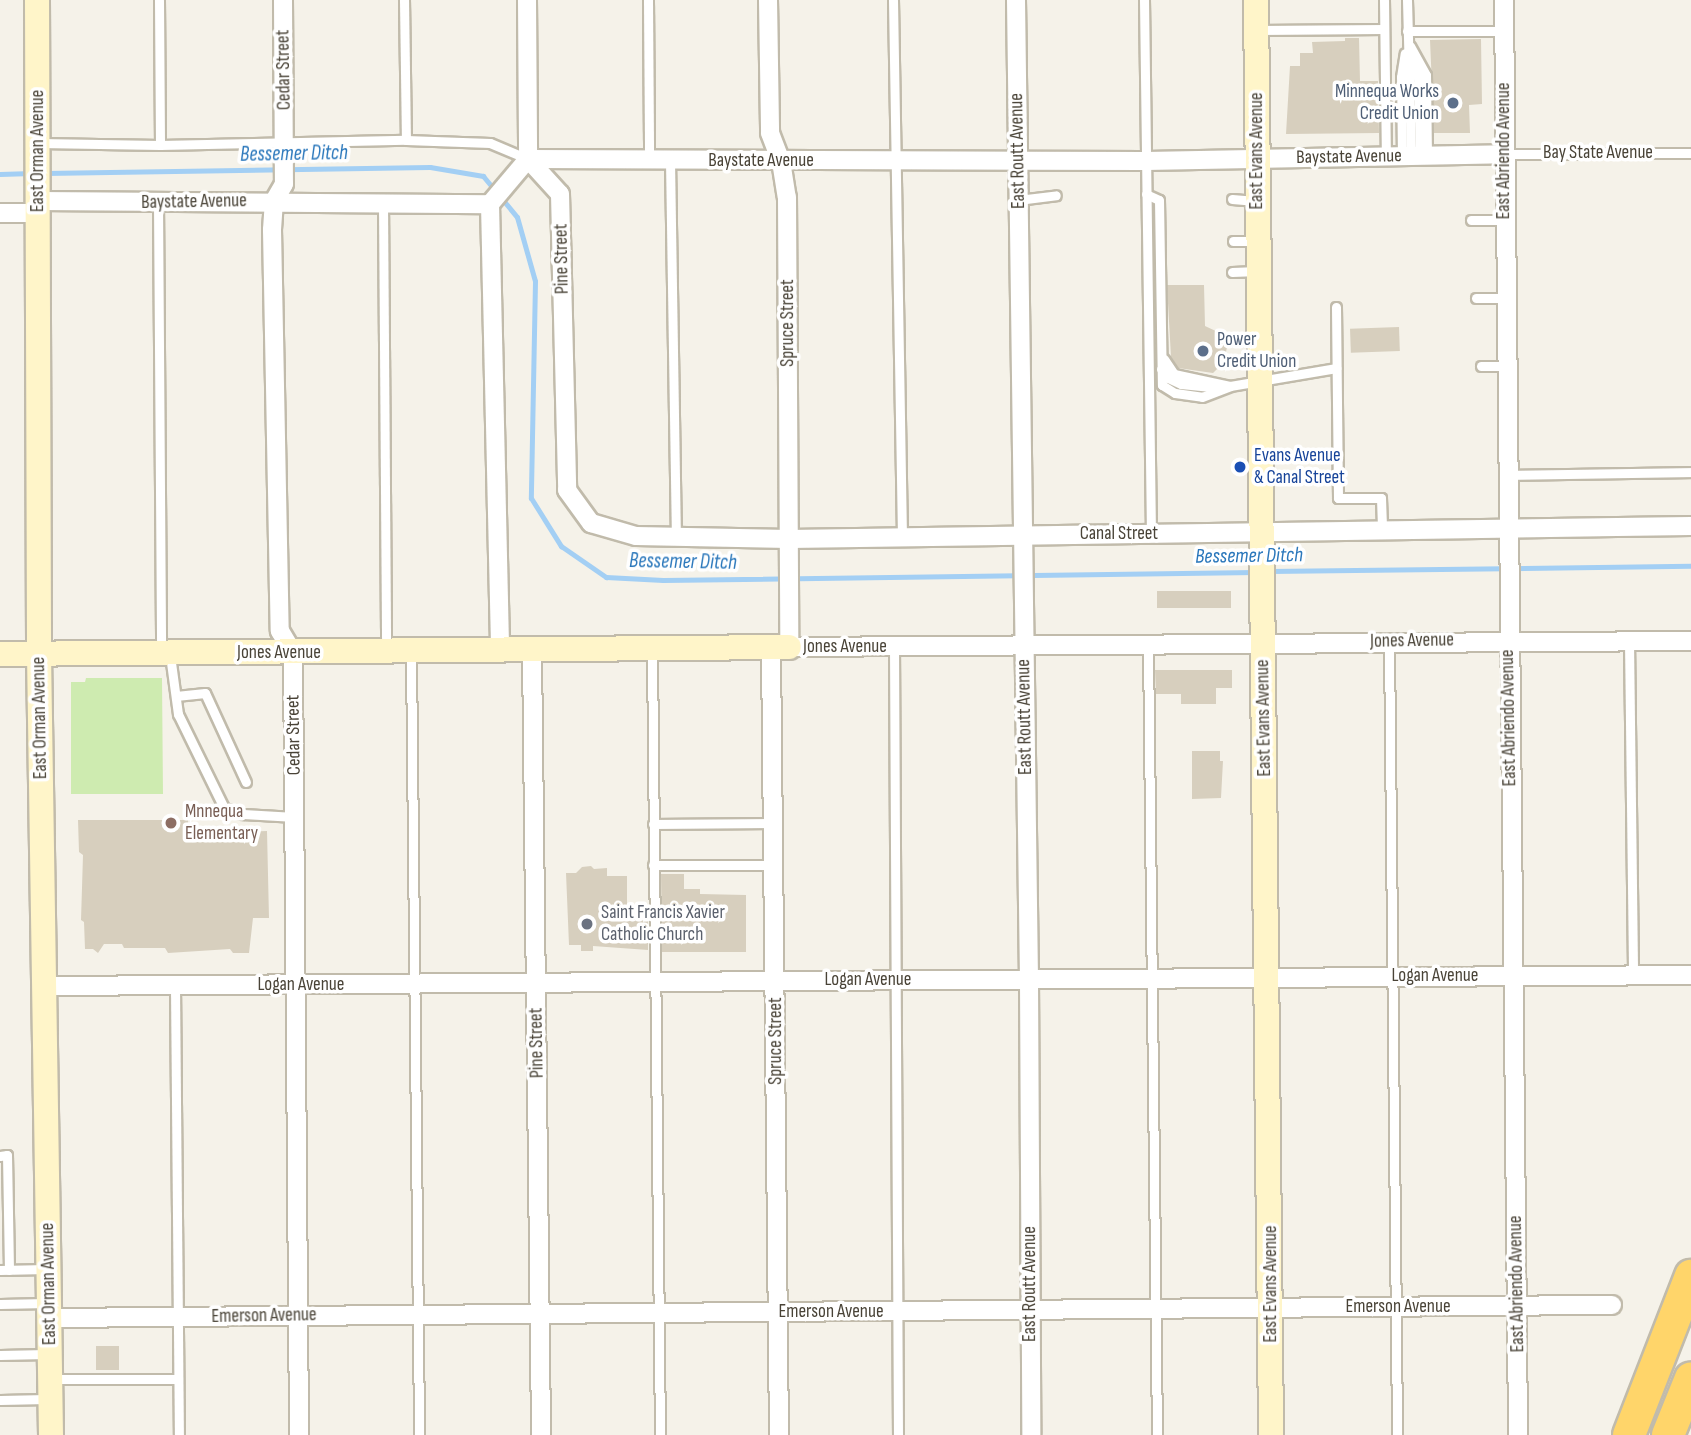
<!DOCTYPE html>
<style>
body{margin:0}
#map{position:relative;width:1691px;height:1435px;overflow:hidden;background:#f5f2e9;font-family:"Sofia Sans Condensed",sans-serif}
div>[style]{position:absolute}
.green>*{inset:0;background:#ceebb0}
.stream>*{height:5px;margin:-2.5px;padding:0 2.5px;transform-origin:2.5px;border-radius:2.5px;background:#a3cff4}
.building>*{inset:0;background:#d7cfbe;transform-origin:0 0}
.roads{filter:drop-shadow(2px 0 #c1bbab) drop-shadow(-2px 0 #c1bbab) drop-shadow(0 2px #c1bbab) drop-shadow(0 -2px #c1bbab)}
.lane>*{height:9px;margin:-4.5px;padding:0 4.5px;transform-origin:4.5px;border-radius:4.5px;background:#fff}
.street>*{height:18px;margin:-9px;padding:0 9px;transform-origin:9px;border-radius:9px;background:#fff}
.secondary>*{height:24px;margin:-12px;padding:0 12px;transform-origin:12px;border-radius:12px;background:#fff5c9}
.highway>*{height:32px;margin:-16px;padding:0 16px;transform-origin:16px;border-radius:16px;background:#ffd56a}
.dots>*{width:19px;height:19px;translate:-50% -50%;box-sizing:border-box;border:4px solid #fff;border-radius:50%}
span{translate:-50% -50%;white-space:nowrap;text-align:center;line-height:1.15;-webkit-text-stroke:7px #fff;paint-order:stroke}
.street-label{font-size:19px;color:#494337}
.service-label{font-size:19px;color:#4e5e75}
.right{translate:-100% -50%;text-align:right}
.left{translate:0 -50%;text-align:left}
.transit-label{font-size:19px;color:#164399}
.education-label{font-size:19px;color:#785e54}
.worship-label{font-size:19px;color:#5b616d}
.water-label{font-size:21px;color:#2a77bb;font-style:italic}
</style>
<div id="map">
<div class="green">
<i style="clip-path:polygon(86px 678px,162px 678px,163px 794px,71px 794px,71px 682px,85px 682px)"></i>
</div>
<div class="stream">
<i style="left:45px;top:173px;width:385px;rotate:-0.9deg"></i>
<i style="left:430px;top:167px;width:54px;rotate:9.6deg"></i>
<i style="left:483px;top:176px;width:53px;rotate:50.3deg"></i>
<i style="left:517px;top:217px;width:66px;rotate:74.3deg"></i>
<i style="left:535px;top:281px;width:217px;rotate:91.1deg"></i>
<i style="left:531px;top:498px;width:57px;rotate:58deg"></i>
<i style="left:561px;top:546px;width:55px;rotate:34.6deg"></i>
<i style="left:606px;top:577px;width:57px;rotate:3deg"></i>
<i style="left:663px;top:580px;width:593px;rotate:-0.77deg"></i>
<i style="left:0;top:174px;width:32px;rotate:-2deg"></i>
<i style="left:1270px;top:571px;width:421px;rotate:-0.7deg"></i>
</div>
<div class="building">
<i style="clip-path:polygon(1345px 38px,1359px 38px,1360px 81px,1378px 81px,1379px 133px,1286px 134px,1290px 66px,1300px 66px,1300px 53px,1313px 53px,1312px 42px,1345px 41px)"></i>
<i style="clip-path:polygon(1481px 39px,1482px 104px,1469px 105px,1470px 133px,1434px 133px,1430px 40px)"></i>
<i style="clip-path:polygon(1167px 285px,1204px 285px,1205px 326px,1220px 333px,1227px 347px,1224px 362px,1213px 373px,1178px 368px,1171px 357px)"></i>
<i style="left:1399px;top:327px;width:24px;height:49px;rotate:88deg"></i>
<i style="left:1231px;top:591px;width:17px;height:74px;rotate:90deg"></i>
<i style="clip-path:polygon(1155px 670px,1232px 670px,1232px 688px,1216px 688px,1216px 704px,1181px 704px,1181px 694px,1156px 694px)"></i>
<i style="clip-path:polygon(1192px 751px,1220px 751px,1220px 761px,1223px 761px,1221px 798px,1192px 799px)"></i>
<i style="clip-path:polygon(78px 820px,188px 820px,189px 838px,209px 826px,217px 833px,267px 831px,269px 918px,253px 918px,249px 953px,233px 953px,230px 949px,168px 953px,165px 948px,124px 948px,122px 944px,104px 944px,98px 953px,93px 949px,85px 949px,84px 922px,81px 920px,83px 855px,79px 852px)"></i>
<i style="clip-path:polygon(591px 866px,594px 869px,607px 868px,607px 876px,627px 876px,627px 907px,648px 907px,648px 950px,593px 946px,593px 951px,581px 951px,581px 945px,569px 945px,566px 873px,576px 873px,582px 867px)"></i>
<i style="clip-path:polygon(661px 874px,684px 874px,684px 889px,700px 889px,700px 894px,746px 895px,746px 952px,662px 952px)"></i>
<i style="left:96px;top:1346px;width:23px;height:24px"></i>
</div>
<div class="roads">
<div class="lane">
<i style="left:159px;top:0;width:145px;rotate:89.6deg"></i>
<i style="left:404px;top:0;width:140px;rotate:89.2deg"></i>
<i style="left:648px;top:0;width:160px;rotate:89.6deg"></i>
<i style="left:893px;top:0;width:537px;rotate:89.04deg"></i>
<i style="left:1144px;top:0;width:534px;rotate:89.25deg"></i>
<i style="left:1384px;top:0;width:156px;rotate:89.3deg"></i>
<i style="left:1407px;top:0;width:156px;rotate:88.5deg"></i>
<i style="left:1258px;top:30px;width:126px;rotate:-0.5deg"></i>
<i style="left:1407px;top:31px;width:97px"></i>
<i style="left:1410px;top:46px;width:33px;rotate:61deg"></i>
<i style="left:1426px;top:75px;width:80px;rotate:89.3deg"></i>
<i style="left:1413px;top:60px;width:18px;rotate:74deg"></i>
<i style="left:1418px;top:77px;width:78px;rotate:88.5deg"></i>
<i style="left:39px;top:143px;width:121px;rotate:0.9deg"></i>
<i style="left:160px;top:145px;width:246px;rotate:-1.2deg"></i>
<i style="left:406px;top:140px;width:84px;rotate:2deg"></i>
<i style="left:490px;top:143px;width:41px;rotate:22.8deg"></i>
<i style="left:1504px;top:154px;width:187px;rotate:-0.3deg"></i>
<i style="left:1402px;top:156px;width:79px;rotate:-90.7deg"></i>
<i style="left:1401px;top:77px;width:24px;rotate:-81deg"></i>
<i style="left:670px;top:160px;width:376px;rotate:89.1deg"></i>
<i style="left:1146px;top:194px;width:14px;rotate:25deg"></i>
<i style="left:1159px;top:200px;width:185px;rotate:89.1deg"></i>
<i style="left:1162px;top:385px;width:15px;rotate:32deg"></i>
<i style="left:1175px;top:393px;width:27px;rotate:8deg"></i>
<i style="left:1202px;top:397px;width:30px;rotate:-21deg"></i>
<i style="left:1232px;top:199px;width:24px;rotate:5deg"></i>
<i style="left:1018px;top:200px;width:38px;rotate:-7deg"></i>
<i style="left:383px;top:202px;width:448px;rotate:89.6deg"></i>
<i style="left:158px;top:203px;width:446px;rotate:89.6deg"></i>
<i style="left:1471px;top:220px;width:34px"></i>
<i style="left:1233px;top:241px;width:23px"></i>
<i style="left:1232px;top:272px;width:26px;rotate:-2deg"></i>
<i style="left:1476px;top:298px;width:29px"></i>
<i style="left:1336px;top:307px;width:191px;rotate:89.4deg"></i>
<i style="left:1338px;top:498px;width:43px"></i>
<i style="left:1381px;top:498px;width:33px;rotate:88deg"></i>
<i style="left:1164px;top:359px;width:18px;rotate:56deg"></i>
<i style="left:1174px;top:374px;width:57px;rotate:12.1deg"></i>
<i style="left:1230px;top:386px;width:108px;rotate:-9.6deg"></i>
<i style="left:1481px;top:366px;width:25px"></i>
<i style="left:1161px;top:369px;width:11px;rotate:52deg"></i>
<i style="left:1168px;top:378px;width:14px;rotate:25deg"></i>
<i style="left:1181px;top:384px;width:40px;rotate:5.7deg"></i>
<i style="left:1508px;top:475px;width:183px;rotate:-0.9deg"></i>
<i style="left:1629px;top:640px;width:336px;rotate:89.3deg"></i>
<i style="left:1389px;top:641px;width:794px;rotate:89.42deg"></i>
<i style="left:1148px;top:644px;width:791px;rotate:89.35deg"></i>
<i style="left:894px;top:647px;width:788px;rotate:89.71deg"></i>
<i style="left:652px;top:650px;width:785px;rotate:89.42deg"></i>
<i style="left:411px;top:653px;width:782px;rotate:89.41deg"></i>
<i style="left:170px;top:655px;width:60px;rotate:82.3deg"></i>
<i style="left:178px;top:714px;width:105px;rotate:63.9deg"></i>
<i style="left:224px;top:808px;width:20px;rotate:18deg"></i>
<i style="left:243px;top:814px;width:52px;rotate:3.3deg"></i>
<i style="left:176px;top:696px;width:29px;rotate:-6deg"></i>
<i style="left:205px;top:693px;width:98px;rotate:65.3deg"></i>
<i style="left:653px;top:824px;width:121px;rotate:-0.5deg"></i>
<i style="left:653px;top:865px;width:120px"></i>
<i style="left:175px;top:986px;width:449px;rotate:89.5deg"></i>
<i style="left:0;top:1156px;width:7px;rotate:-8deg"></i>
<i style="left:7px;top:1155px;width:115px;rotate:89deg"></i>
<i style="left:0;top:1270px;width:47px;rotate:-1.2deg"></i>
<i style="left:0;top:1304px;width:47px;rotate:-1.2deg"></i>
<i style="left:0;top:1355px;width:47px;rotate:-1.2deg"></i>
<i style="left:52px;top:1379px;width:126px"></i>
<i style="left:0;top:1400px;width:47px;rotate:-1.2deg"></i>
</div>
<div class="street">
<i style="left:283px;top:0;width:184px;rotate:89.7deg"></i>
<i style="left:284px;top:184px;width:20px;rotate:120deg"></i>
<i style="left:274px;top:201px;width:29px;rotate:94deg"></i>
<i style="left:272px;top:230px;width:401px;rotate:88.9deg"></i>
<i style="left:280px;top:631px;width:26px;rotate:59deg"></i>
<i style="left:293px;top:653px;width:782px;rotate:89.56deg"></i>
<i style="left:527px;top:0;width:159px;rotate:89.6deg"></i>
<i style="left:528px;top:159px;width:47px;rotate:47.6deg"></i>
<i style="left:560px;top:194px;width:296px;rotate:88.6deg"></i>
<i style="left:567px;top:490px;width:41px;rotate:54deg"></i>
<i style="left:591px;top:523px;width:47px;rotate:16.1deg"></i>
<i style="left:636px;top:536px;width:153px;rotate:1.1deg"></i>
<i style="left:789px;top:539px;width:902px;rotate:-0.83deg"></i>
<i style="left:768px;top:0;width:133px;rotate:89.1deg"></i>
<i style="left:770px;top:133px;width:30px;rotate:69deg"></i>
<i style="left:781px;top:161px;width:36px;rotate:81deg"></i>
<i style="left:787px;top:197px;width:450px;rotate:89.7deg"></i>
<i style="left:789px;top:647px;width:902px;rotate:-0.38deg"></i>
<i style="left:1016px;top:0;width:981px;rotate:89.24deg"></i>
<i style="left:1029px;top:981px;width:454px;rotate:89.7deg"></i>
<i style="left:1504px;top:0;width:1435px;rotate:89.44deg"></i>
<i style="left:38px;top:201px;width:452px;rotate:0.4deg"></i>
<i style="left:490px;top:204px;width:59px;rotate:-49.8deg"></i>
<i style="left:528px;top:159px;width:618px;rotate:0.19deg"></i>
<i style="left:1146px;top:161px;width:358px;rotate:-1.1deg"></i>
<i style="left:490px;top:204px;width:448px;rotate:88.7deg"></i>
<i style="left:0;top:213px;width:38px"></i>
<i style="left:771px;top:648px;width:787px;rotate:89.42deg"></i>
<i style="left:532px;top:651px;width:784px;rotate:89.34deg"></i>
<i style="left:45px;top:986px;width:1646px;rotate:-0.38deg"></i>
<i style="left:49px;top:1318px;width:1563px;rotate:-0.48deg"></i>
</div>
<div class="secondary">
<i style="left:37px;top:0;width:654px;rotate:89.82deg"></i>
<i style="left:39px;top:654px;width:781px;rotate:89.12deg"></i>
<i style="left:1256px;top:0;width:1435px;rotate:89.4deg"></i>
<i style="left:0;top:654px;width:789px;rotate:-0.51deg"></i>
</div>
<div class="highway">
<i style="left:1629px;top:1435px;width:171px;rotate:-68.7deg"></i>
<i style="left:1668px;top:1435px;width:61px;rotate:-68deg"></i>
</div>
</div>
<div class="dots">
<i style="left:1453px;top:103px;background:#5c6f8a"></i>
<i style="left:1203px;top:351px;background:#5c6f8a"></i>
<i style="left:1240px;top:467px;background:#1a4fb4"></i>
<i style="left:171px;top:823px;background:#8d6e63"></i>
<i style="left:587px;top:924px;background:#6b7280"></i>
</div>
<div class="street-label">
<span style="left:284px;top:70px;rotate:-91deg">Cedar Street</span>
<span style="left:38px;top:151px;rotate:-90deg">East Orman Avenue</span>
<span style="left:1018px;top:151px;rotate:-91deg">East Routt Avenue</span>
<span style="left:1257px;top:151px;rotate:-90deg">East Evans Avenue</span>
<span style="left:1504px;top:151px;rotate:-90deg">East Abriendo Avenue</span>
<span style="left:1598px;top:153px">Bay State Avenue</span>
<span style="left:1349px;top:157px;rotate:-1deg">Baystate Avenue</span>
<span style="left:761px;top:161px">Baystate Avenue</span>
<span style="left:194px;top:202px;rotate:-1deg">Baystate Avenue</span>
<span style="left:562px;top:259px;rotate:-91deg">Pine Street</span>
<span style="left:788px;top:323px;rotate:-90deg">Spruce Street</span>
<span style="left:1119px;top:534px">Canal Street</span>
<span style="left:1412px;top:641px;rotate:-1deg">Jones Avenue</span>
<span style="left:845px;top:647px">Jones Avenue</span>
<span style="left:279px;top:653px">Jones Avenue</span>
<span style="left:1025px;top:717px;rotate:-91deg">East Routt Avenue</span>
<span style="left:40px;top:718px;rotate:-91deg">East Orman Avenue</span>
<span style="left:1264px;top:718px;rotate:-91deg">East Evans Avenue</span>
<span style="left:1509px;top:718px;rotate:-91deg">East Abriendo Avenue</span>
<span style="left:294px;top:735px;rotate:-91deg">Cedar Street</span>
<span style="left:1435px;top:976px">Logan Avenue</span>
<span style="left:868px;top:980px">Logan Avenue</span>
<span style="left:301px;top:985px">Logan Avenue</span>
<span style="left:776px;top:1041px;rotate:-90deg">Spruce Street</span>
<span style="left:537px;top:1043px;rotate:-91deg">Pine Street</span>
<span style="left:49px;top:1284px;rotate:-91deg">East Orman Avenue</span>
<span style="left:1030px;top:1284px;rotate:-90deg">East Routt Avenue</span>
<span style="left:1271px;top:1284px;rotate:-90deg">East Evans Avenue</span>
<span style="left:1517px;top:1284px;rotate:-91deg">East Abriendo Avenue</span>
<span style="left:1398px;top:1307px">Emerson Avenue</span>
<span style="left:831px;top:1312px">Emerson Avenue</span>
<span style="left:264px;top:1316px;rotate:-1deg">Emerson Avenue</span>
</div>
<div class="service-label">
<span class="right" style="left:1439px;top:103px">Minnequa Works<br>Credit Union</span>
<span class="left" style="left:1217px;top:351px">Power<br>Credit Union</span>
</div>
<div class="transit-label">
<span class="left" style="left:1254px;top:467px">Evans Avenue<br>&amp; Canal Street</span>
</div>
<div class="education-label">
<span class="left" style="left:185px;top:823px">Mnnequa<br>Elementary</span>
</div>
<div class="worship-label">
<span class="left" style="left:601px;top:924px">Saint Francis Xavier<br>Catholic Church</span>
</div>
<div class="water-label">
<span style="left:294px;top:154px;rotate:-1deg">Bessemer Ditch</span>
<span style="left:1249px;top:556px;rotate:-1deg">Bessemer Ditch</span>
<span style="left:683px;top:562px;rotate:1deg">Bessemer Ditch</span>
</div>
</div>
